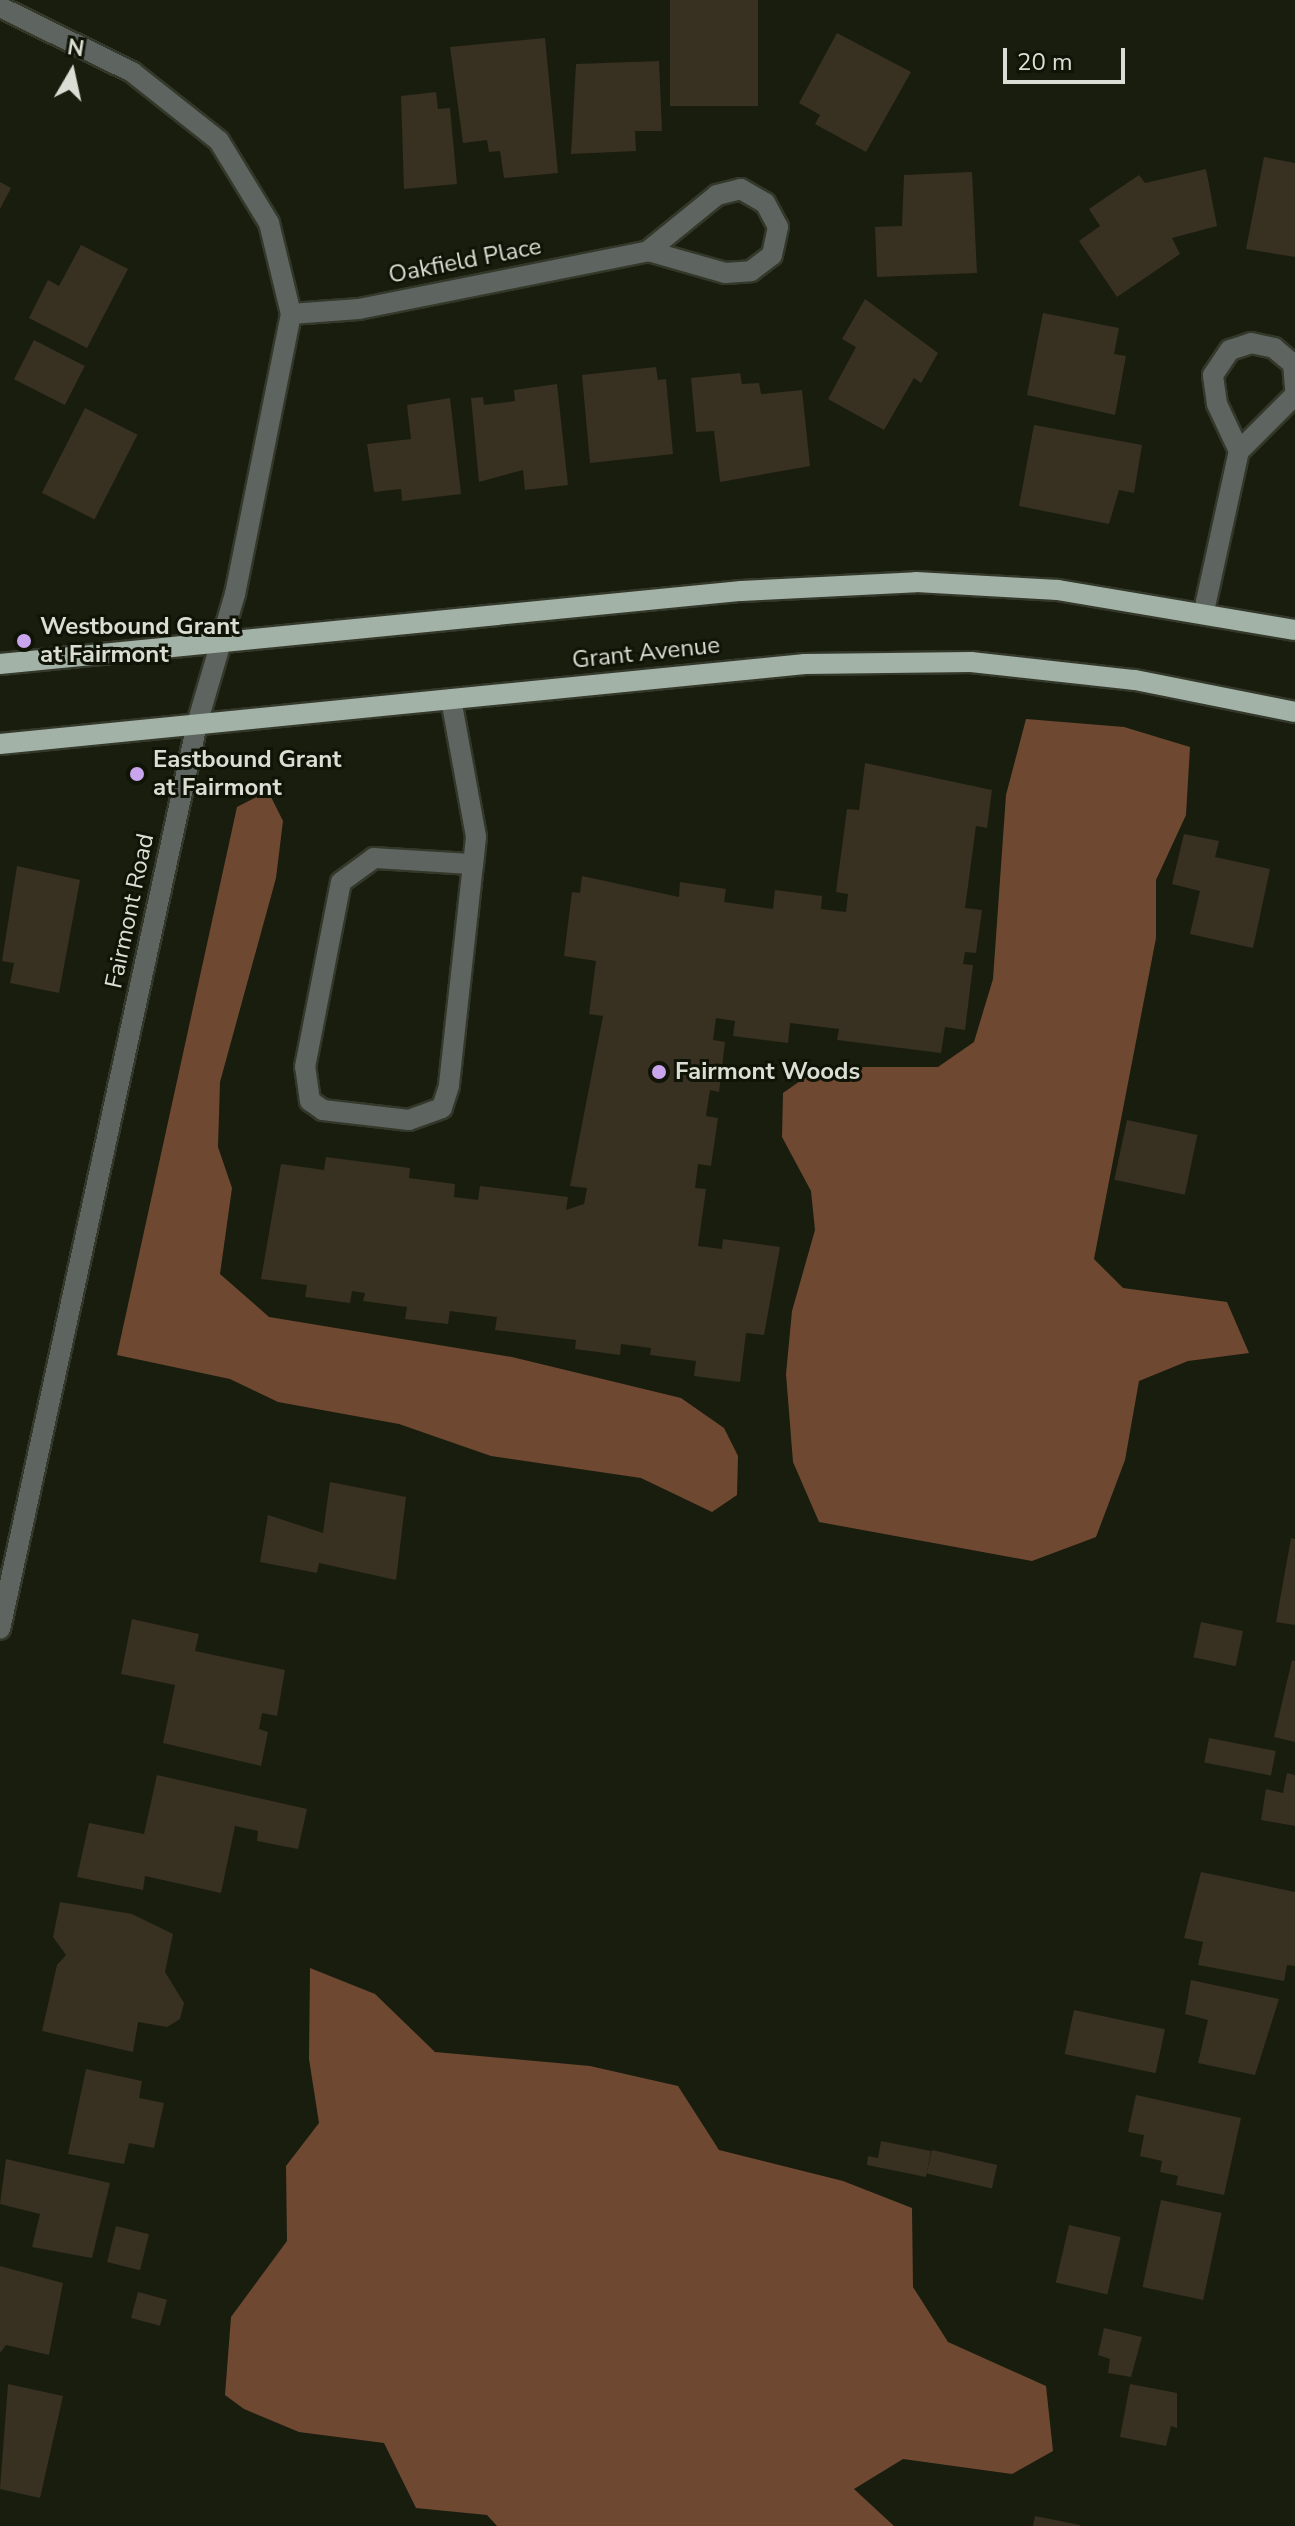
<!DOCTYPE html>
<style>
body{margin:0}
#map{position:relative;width:1295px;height:2526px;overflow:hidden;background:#191d0e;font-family:"Nunito Sans",sans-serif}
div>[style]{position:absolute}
.forest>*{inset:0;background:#6f4832}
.building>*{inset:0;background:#383021;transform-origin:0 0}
.roads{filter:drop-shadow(2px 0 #34382a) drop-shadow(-2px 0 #34382a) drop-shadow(0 2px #34382a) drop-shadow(0 -2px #34382a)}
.minor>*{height:20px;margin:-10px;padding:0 10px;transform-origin:10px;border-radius:10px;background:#5e6560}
.major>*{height:20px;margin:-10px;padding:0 10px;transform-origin:10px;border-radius:10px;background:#a2b2a7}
.dots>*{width:22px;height:22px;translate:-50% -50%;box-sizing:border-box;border:4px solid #101406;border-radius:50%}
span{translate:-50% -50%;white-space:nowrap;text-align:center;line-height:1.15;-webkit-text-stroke:6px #101406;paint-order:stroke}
.street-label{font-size:24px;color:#dbded4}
.poi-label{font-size:24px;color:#dbded4;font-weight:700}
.left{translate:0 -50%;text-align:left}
.north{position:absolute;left:32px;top:32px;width:80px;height:80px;-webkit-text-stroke:6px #101406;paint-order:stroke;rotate:9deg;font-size:22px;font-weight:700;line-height:32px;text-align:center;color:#dbded4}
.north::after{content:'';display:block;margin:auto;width:28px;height:36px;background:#dbded4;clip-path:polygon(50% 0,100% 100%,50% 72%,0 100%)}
.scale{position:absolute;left:1003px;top:48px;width:122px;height:36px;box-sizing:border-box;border:4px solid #dbded4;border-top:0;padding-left:10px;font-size:24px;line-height:28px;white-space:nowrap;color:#dbded4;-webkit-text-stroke:6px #101406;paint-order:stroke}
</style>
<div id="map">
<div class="forest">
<i style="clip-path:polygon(1026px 719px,1124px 727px,1190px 747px,1186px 815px,1156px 880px,1156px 938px,1094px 1259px,1123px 1288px,1227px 1302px,1249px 1353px,1188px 1361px,1139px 1381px,1125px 1460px,1096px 1537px,1032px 1561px,819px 1522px,793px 1462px,786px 1374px,792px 1311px,815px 1230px,811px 1191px,782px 1137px,783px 1093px,820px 1067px,938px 1067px,974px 1042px,993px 979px,1006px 795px)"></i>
<i style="clip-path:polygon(268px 791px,283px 821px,276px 878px,220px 1082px,218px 1147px,232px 1188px,220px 1274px,269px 1317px,512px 1357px,681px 1398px,724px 1428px,738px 1456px,737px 1495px,712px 1512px,641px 1478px,491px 1456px,399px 1424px,278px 1402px,230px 1379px,117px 1355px,237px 807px)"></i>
<i style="clip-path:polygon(310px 1968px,375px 1994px,435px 2052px,590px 2066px,678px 2086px,719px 2150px,843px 2181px,912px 2208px,913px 2287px,948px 2342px,1046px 2386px,1053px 2451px,1012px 2474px,903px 2459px,854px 2489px,894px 2526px,497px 2526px,487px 2515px,416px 2508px,384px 2443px,299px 2432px,244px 2409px,225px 2395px,231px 2317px,287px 2241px,286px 2166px,319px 2123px,309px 2059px)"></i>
</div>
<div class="building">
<i style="left:670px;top:0;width:88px;height:106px"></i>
<i style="clip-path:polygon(837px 33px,911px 72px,866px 152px,815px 124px,820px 115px,799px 103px)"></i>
<i style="clip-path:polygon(545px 38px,558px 173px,504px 178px,500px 151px,489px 152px,487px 140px,463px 143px,450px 47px)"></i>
<i style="clip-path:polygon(659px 61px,662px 131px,635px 131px,636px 151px,571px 154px,576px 64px)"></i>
<i style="clip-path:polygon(436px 92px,438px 109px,450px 108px,457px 184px,404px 189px,401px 96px)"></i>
<i style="clip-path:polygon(1264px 157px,1295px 163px,1295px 257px,1246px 249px)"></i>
<i style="clip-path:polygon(1206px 169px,1217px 226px,1172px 238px,1180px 254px,1117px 297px,1079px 241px,1100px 226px,1089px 209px,1139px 175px,1145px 183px)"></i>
<i style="clip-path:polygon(972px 172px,977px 273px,877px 277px,875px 227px,902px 226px,904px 175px)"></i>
<i style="clip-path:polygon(0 182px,11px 188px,0 209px)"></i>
<i style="clip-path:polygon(81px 245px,128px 269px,87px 348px,29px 318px,48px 280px,59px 286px)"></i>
<i style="clip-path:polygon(865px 299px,938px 353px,921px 383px,914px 378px,884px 430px,828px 399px,856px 347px,842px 339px)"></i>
<i style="clip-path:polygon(1043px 313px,1119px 328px,1114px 354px,1126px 356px,1115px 415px,1027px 395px)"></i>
<i style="left:34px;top:340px;width:57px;height:44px;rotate:27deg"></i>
<i style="clip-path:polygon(656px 367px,658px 380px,666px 379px,673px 454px,590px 463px,582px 375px)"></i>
<i style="clip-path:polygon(740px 373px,742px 384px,759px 383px,761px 394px,802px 390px,810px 466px,720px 482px,714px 431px,696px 432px,691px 378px)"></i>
<i style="clip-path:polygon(557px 384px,568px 485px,525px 490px,523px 470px,479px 482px,471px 398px,483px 397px,484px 405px,515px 401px,514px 390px)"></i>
<i style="clip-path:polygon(450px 398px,461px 494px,402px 501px,401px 489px,374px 492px,367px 444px,411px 439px,407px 405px)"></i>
<i style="left:85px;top:408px;width:59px;height:95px;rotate:27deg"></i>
<i style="clip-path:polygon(1034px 425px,1142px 445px,1134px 493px,1119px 490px,1109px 524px,1019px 506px)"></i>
<i style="clip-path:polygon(865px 763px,992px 790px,987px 828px,976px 826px,965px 908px,982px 910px,976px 953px,965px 952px,963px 964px,973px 965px,965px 1030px,945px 1027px,941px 1053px,837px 1040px,839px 1029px,790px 1023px,788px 1043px,733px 1036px,735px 1021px,716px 1018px,713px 1040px,725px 1042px,719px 1092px,710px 1090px,706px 1116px,718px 1118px,711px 1166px,698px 1164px,695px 1188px,706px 1189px,698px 1246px,722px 1249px,723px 1239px,780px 1247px,764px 1335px,746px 1333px,740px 1382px,694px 1376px,696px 1361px,650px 1355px,651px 1348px,621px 1344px,620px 1355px,575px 1349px,576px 1340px,495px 1330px,497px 1317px,450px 1311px,448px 1324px,405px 1319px,407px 1307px,363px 1301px,365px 1293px,352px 1291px,350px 1303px,305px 1297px,307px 1285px,261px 1279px,281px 1164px,324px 1170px,326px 1157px,410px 1168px,409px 1178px,455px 1184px,454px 1197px,478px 1200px,480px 1186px,568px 1197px,566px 1210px,584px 1204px,587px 1188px,570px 1186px,603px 1016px,589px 1014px,596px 961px,564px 956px,572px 892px,580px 893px,582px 876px,679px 897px,680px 882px,726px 889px,724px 902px,773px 909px,775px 890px,822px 896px,821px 909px,846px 912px,848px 894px,836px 892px,847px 809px,859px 810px)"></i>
<i style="clip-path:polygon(1184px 834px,1219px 841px,1215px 857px,1270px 869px,1253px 948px,1190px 934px,1200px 891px,1172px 884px)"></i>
<i style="clip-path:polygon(17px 866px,80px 880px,59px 993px,10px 983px,14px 963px,2px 961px)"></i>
<i style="left:1127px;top:1120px;width:72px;height:61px;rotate:12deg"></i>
<i style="clip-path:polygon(330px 1482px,406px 1497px,396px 1580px,319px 1563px,317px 1573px,260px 1562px,268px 1515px,323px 1533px)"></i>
<i style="clip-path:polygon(1291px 1538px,1295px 1539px,1295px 1625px,1276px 1622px)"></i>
<i style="clip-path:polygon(132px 1619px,199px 1634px,195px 1651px,285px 1670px,277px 1716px,262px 1713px,259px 1729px,268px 1732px,261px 1766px,163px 1743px,175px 1685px,121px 1674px)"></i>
<i style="left:1201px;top:1622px;width:43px;height:36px;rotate:12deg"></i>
<i style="clip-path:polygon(1292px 1660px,1295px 1661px,1295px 1742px,1274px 1737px)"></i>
<i style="left:1209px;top:1738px;width:68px;height:25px;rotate:11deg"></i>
<i style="clip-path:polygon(1287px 1773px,1295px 1775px,1295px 1826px,1261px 1820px,1266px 1789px,1283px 1793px)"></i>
<i style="clip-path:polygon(157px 1775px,307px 1809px,298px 1849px,257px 1841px,258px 1831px,235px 1826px,221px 1893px,145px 1876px,143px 1890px,77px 1877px,89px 1823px,144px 1834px)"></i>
<i style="clip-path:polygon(1201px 1872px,1295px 1892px,1295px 1966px,1287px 1965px,1284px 1981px,1198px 1965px,1203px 1942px,1184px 1938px)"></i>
<i style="clip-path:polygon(60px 1902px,132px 1914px,173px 1934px,165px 1972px,184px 2003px,180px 2019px,167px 2027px,138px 2022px,133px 2052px,42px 2031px,57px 1965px,66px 1955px,53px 1937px)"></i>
<i style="clip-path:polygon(1191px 1980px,1279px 1999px,1255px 2075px,1198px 2063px,1208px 2020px,1185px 2014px)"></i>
<i style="left:1074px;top:2010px;width:93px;height:45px;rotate:12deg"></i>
<i style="clip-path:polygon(86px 2069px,142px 2081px,139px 2098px,164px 2103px,154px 2148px,129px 2143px,124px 2164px,68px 2154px)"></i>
<i style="clip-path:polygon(1136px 2095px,1241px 2118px,1224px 2195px,1176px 2185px,1178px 2176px,1160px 2172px,1162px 2161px,1140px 2156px,1144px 2135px,1128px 2132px)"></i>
<i style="clip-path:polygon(881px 2141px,931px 2151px,926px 2177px,867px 2165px,868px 2156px,878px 2158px)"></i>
<i style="left:932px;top:2150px;width:67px;height:24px;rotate:13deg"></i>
<i style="clip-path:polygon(6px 2159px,110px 2183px,92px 2258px,32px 2247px,40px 2214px,0 2204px)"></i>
<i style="left:1161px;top:2200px;width:62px;height:89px;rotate:12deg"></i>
<i style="left:1069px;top:2225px;width:53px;height:59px;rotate:13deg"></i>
<i style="left:116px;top:2226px;width:34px;height:37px;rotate:14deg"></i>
<i style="clip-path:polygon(0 2266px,63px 2283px,49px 2355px,6px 2345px,0 2353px)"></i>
<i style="left:138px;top:2292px;width:30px;height:27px;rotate:15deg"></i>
<i style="clip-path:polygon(1104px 2328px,1142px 2337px,1131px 2377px,1108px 2373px,1110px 2359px,1098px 2355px)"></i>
<i style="clip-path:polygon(8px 2384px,63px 2396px,40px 2498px,0 2489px)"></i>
<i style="clip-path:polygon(1130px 2384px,1177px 2393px,1177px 2428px,1171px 2426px,1166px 2446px,1120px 2437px)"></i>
<i style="clip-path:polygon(1035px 2516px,1080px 2525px,1080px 2526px,1033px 2526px)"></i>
</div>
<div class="roads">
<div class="minor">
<i style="left:0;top:7px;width:147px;rotate:26.2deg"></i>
<i style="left:132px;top:72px;width:111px;rotate:38.4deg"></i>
<i style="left:219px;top:141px;width:96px;rotate:58.6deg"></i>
<i style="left:269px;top:223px;width:94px;rotate:76.4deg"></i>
<i style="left:291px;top:314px;width:286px;rotate:101.3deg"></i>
<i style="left:235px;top:594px;width:135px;rotate:106.3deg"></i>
<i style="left:197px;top:724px;width:926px;rotate:102.28deg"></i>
<i style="left:291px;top:314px;width:68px;rotate:-4.2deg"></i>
<i style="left:359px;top:309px;width:295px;rotate:-11.3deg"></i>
<i style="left:648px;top:251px;width:80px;rotate:15.9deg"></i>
<i style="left:725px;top:273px;width:26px;rotate:-4deg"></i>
<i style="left:751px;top:271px;width:26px;rotate:-37deg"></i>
<i style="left:772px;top:255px;width:29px;rotate:-78deg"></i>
<i style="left:778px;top:227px;width:27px;rotate:-118deg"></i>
<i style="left:765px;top:203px;width:28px;rotate:-150deg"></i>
<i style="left:741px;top:189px;width:25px;rotate:166deg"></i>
<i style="left:717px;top:195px;width:89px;rotate:140.9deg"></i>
<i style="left:1239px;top:451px;width:79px;rotate:-45deg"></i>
<i style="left:1204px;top:611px;width:164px;rotate:-77.7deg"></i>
<i style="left:1239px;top:451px;width:52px;rotate:-115.1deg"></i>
<i style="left:1217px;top:404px;width:29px;rotate:-98deg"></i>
<i style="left:1213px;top:375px;width:30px;rotate:-56deg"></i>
<i style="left:1230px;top:350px;width:22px;rotate:-18deg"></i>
<i style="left:1251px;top:343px;width:24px;rotate:12deg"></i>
<i style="left:1274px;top:348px;width:25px;rotate:40deg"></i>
<i style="left:1293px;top:364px;width:25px;rotate:85deg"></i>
<i style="left:451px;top:699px;width:140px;rotate:79.7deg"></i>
<i style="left:476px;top:837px;width:27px;rotate:96deg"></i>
<i style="left:473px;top:864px;width:223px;rotate:96.2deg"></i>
<i style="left:449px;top:1086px;width:23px;rotate:108deg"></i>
<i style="left:442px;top:1108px;width:35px;rotate:160deg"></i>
<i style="left:409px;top:1120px;width:87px;rotate:-173.4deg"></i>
<i style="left:323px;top:1110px;width:16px;rotate:-145deg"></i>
<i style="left:310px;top:1101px;width:34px;rotate:-98deg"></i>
<i style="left:305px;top:1067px;width:188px;rotate:-79deg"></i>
<i style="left:341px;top:882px;width:41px;rotate:-36deg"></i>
<i style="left:374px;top:858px;width:99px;rotate:3.5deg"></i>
</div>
<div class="major">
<i style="left:0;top:664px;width:745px;rotate:-5.63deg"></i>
<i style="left:741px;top:591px;width:175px;rotate:-2.9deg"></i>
<i style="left:916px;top:582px;width:142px;rotate:3.2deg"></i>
<i style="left:1058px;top:590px;width:240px;rotate:9.6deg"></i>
<i style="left:0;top:744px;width:809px;rotate:-5.68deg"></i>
<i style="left:805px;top:664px;width:166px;rotate:-0.7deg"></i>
<i style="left:971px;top:662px;width:165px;rotate:6.3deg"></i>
<i style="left:1135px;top:680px;width:163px;rotate:11.3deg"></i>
</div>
</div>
<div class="dots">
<i style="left:24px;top:641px;background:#c9a5ee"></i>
<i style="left:137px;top:774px;background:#c9a5ee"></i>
<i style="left:659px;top:1072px;background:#c9a5ee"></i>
</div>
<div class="street-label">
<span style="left:465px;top:261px;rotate:-11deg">Oakfield Place</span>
<span style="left:646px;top:653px;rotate:-6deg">Grant Avenue</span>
<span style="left:130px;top:911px;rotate:-78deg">Fairmont Road</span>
</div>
<div class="poi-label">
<span class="left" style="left:40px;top:641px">Westbound Grant<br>at Fairmont</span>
<span class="left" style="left:153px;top:774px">Eastbound Grant<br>at Fairmont</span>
<span class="left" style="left:675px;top:1072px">Fairmont Woods</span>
</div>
<div class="north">N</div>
<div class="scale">20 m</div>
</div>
